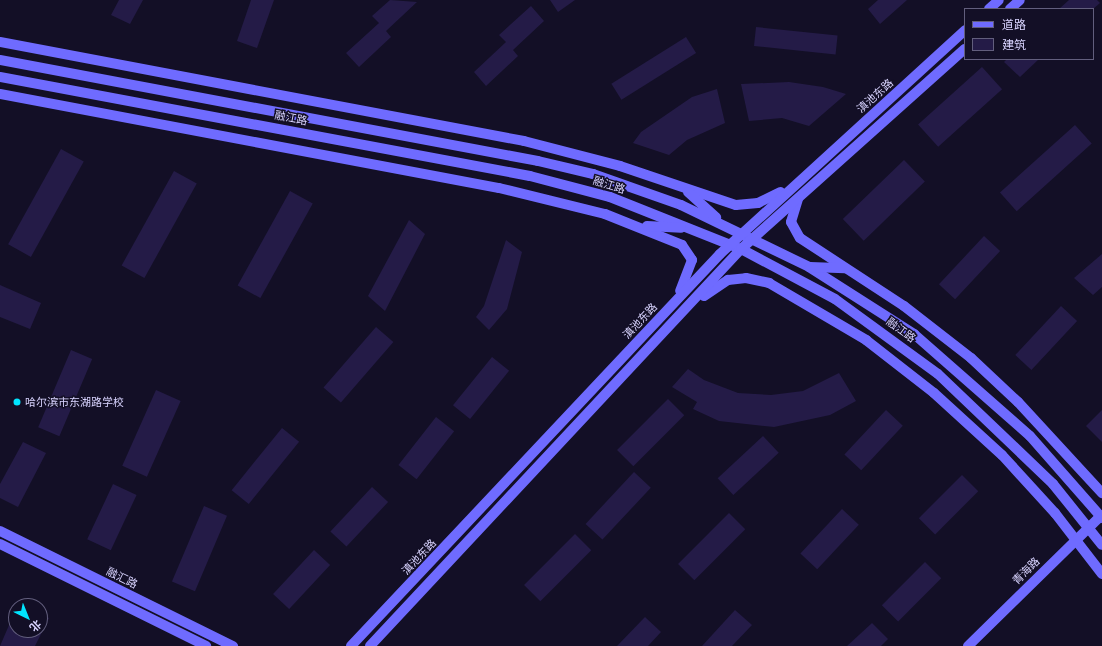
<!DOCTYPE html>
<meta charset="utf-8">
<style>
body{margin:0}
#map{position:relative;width:1102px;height:646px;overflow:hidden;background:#130f26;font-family:"Open Sans","Noto Sans SC",sans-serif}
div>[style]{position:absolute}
.building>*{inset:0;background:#241b47;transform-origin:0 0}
.secondary>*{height:10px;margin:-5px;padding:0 5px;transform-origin:5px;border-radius:5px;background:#6f6bff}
.dots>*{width:11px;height:11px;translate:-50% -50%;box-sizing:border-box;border:2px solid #130f26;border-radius:50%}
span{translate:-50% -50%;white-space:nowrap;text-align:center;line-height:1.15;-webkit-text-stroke:3px #130f26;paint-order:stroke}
.street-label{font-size:11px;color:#d9d4ff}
.poi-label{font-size:11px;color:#d9d4ff}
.left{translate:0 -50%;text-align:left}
.legend{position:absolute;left:964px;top:8px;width:130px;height:52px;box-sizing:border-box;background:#130f26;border:1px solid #625e7d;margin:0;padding:5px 7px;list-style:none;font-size:12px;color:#d9d4ff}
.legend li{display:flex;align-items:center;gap:8px;height:20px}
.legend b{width:20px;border:1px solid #625e7d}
.north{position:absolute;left:8px;top:598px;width:40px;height:40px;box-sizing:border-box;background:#130f26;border:1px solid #625e7d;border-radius:50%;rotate:137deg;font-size:11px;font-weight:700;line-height:16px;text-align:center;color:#d9d4ff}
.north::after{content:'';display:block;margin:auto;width:14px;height:18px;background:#00e5ff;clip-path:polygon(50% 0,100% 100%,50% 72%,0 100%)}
</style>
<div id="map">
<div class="building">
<i style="clip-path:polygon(119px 0,143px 0,130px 24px,111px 15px)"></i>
<i style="clip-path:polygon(251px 0,274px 0,257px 48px,237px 41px)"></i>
<i style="clip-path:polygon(390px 0,417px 2px,386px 31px,391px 37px,359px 67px,346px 53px,379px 23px,372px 16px)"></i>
<i style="clip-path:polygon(550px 0,575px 0,558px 12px)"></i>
<i style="clip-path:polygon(878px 0,907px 0,880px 24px,868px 9px)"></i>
<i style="clip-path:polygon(1069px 0,1097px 0,1100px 3px,1093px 9px,1059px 9px)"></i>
<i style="clip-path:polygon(531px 6px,544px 21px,513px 50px,518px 56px,486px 86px,474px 72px,506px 42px,499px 35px)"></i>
<i style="left:756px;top:27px;width:82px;height:19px;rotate:6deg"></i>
<i style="left:686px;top:37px;width:19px;height:88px;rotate:58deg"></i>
<i style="clip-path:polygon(1007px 59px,1039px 59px,1020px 77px,1004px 62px)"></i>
<i style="left:982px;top:67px;width:30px;height:86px;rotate:48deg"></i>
<i style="clip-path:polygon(789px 82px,823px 87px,846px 94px,809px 126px,782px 118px,749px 121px,741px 84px)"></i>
<i style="clip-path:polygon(717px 89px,725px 123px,687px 140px,669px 155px,633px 143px,641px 132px,692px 97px)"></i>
<i style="left:1075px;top:125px;width:25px;height:101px;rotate:48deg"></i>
<i style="left:61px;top:149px;width:26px;height:109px;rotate:29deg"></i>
<i style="left:904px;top:160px;width:30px;height:85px;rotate:46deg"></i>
<i style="left:174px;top:171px;width:26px;height:108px;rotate:29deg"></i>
<i style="left:290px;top:191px;width:26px;height:108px;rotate:29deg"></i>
<i style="clip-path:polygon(409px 220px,425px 234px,385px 311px,368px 296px)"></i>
<i style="left:984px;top:236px;width:22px;height:66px;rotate:43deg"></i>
<i style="clip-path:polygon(506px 240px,522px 252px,507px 309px,489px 330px,476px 317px,484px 306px)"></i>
<i style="clip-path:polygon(1102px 254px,1102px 287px,1093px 295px,1074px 278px)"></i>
<i style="clip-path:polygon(0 285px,41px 303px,30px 329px,0 317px)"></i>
<i style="left:1061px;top:306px;width:22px;height:67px;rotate:43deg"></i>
<i style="left:376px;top:327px;width:23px;height:80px;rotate:41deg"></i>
<i style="left:71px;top:350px;width:23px;height:84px;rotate:23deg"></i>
<i style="left:492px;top:357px;width:22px;height:62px;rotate:39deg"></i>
<i style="clip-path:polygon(688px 369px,704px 380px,738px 393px,771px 395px,803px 391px,839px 373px,856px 401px,830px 415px,774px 427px,719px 421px,693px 409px,697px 402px,672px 387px)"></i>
<i style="left:156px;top:390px;width:27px;height:83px;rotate:24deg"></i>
<i style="left:668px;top:399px;width:23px;height:72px;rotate:45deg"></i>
<i style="left:886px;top:410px;width:23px;height:61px;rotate:43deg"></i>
<i style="clip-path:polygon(1102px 410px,1102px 442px,1086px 426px)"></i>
<i style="left:436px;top:417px;width:23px;height:61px;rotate:38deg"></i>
<i style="left:282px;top:428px;width:22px;height:80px;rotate:39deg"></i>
<i style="left:763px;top:436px;width:23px;height:62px;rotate:47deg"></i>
<i style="clip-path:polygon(23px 442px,46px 453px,18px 507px,0 498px,0 484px)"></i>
<i style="left:634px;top:472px;width:23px;height:71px;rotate:43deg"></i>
<i style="left:962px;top:475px;width:23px;height:61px;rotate:45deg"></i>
<i style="left:113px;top:484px;width:26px;height:61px;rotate:25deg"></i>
<i style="left:372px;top:487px;width:22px;height:61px;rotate:43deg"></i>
<i style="left:204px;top:506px;width:25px;height:82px;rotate:23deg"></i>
<i style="left:842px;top:509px;width:23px;height:61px;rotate:43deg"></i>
<i style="left:729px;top:513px;width:23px;height:72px;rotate:45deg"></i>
<i style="left:575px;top:534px;width:23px;height:72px;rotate:45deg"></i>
<i style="left:314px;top:550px;width:22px;height:60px;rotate:43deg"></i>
<i style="left:925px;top:562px;width:23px;height:61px;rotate:45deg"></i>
<i style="clip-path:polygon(16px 609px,16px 630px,40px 630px,40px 613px,49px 618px,35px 646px,0 646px)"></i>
<i style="clip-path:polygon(735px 610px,752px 625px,732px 646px,702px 646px)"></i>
<i style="clip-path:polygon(645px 617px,661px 632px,648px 646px,617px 646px)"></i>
<i style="clip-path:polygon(872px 623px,888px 639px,881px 646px,847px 646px)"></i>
</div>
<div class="secondary">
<i style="left:989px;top:9px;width:13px;rotate:-42deg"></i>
<i style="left:1010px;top:9px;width:13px;rotate:-42deg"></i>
<i style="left:0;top:42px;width:533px;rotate:10.7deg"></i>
<i style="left:524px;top:141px;width:99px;rotate:14.6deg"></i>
<i style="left:620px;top:166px;width:122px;rotate:18.6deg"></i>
<i style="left:736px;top:205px;width:22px;rotate:-5deg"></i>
<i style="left:758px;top:203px;width:25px;rotate:-26deg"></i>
<i style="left:0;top:60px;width:547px;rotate:10.63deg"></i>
<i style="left:538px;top:161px;width:57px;rotate:13.3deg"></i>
<i style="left:593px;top:174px;width:93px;rotate:19.4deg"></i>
<i style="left:681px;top:205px;width:142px;rotate:25.8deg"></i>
<i style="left:809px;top:267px;width:125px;rotate:32.5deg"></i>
<i style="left:914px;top:334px;width:154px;rotate:41.3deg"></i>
<i style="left:1030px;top:436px;width:109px;rotate:48.7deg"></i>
<i style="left:0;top:77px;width:539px;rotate:10.58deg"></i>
<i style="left:530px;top:176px;width:83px;rotate:14.7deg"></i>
<i style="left:610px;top:197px;width:141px;rotate:21.7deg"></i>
<i style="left:741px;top:249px;width:106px;rotate:28deg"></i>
<i style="left:835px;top:299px;width:127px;rotate:36.1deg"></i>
<i style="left:938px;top:374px;width:159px;rotate:43.7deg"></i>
<i style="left:1053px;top:484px;width:78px;rotate:51.2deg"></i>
<i style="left:0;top:94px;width:508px;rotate:10.67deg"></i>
<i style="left:499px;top:188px;width:109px;rotate:13.8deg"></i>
<i style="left:605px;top:214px;width:83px;rotate:21.9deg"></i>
<i style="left:682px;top:245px;width:18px;rotate:56deg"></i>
<i style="left:692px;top:260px;width:33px;rotate:111deg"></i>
<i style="left:688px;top:192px;width:38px;rotate:42deg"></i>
<i style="left:798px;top:199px;width:24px;rotate:107deg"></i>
<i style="left:791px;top:222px;width:18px;rotate:61deg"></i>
<i style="left:800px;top:238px;width:124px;rotate:33.2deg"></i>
<i style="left:904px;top:306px;width:85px;rotate:37.8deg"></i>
<i style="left:971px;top:358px;width:64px;rotate:43.1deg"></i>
<i style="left:1018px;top:402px;width:124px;rotate:47.3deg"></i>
<i style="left:647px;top:226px;width:34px;rotate:3deg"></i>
<i style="left:810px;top:267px;width:35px;rotate:2deg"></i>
<i style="left:704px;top:296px;width:29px;rotate:-34deg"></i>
<i style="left:728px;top:280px;width:18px;rotate:-6deg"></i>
<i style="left:746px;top:278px;width:24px;rotate:12deg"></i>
<i style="left:769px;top:283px;width:113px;rotate:30.4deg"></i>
<i style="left:866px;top:340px;width:86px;rotate:37.9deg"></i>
<i style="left:934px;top:393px;width:92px;rotate:42.4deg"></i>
<i style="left:1002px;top:455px;width:79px;rotate:47.6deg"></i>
<i style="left:1055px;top:513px;width:77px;rotate:52.4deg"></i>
<i style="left:0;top:531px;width:260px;rotate:26.3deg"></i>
<i style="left:0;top:544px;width:230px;rotate:26.3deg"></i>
<i style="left:351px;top:646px;width:538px;rotate:-46.73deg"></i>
<i style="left:720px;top:254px;width:332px;rotate:-42.4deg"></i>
<i style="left:370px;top:646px;width:543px;rotate:-46.94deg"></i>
<i style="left:741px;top:249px;width:300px;rotate:-41.8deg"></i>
<i style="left:968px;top:646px;width:187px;rotate:-44.4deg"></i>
</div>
<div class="dots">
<i style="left:17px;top:402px;background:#00e5ff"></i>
</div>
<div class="street-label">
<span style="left:875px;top:96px;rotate:-42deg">滇池东路</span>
<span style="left:291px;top:118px;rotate:11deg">融江路</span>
<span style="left:609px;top:185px;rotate:17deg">融江路</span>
<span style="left:640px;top:321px;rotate:-47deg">滇池东路</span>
<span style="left:901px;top:330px;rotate:36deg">融江路</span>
<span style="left:419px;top:557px;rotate:-47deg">滇池东路</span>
<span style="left:1026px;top:571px;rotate:-45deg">青海路</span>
<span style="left:122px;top:578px;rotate:26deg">融汇路</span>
</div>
<div class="poi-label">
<span class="left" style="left:25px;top:402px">哈尔滨市东湖路学校</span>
</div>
<ul class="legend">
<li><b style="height:5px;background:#6f6bff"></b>道路</li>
<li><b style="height:11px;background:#241b47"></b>建筑</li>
</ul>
<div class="north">北</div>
</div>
